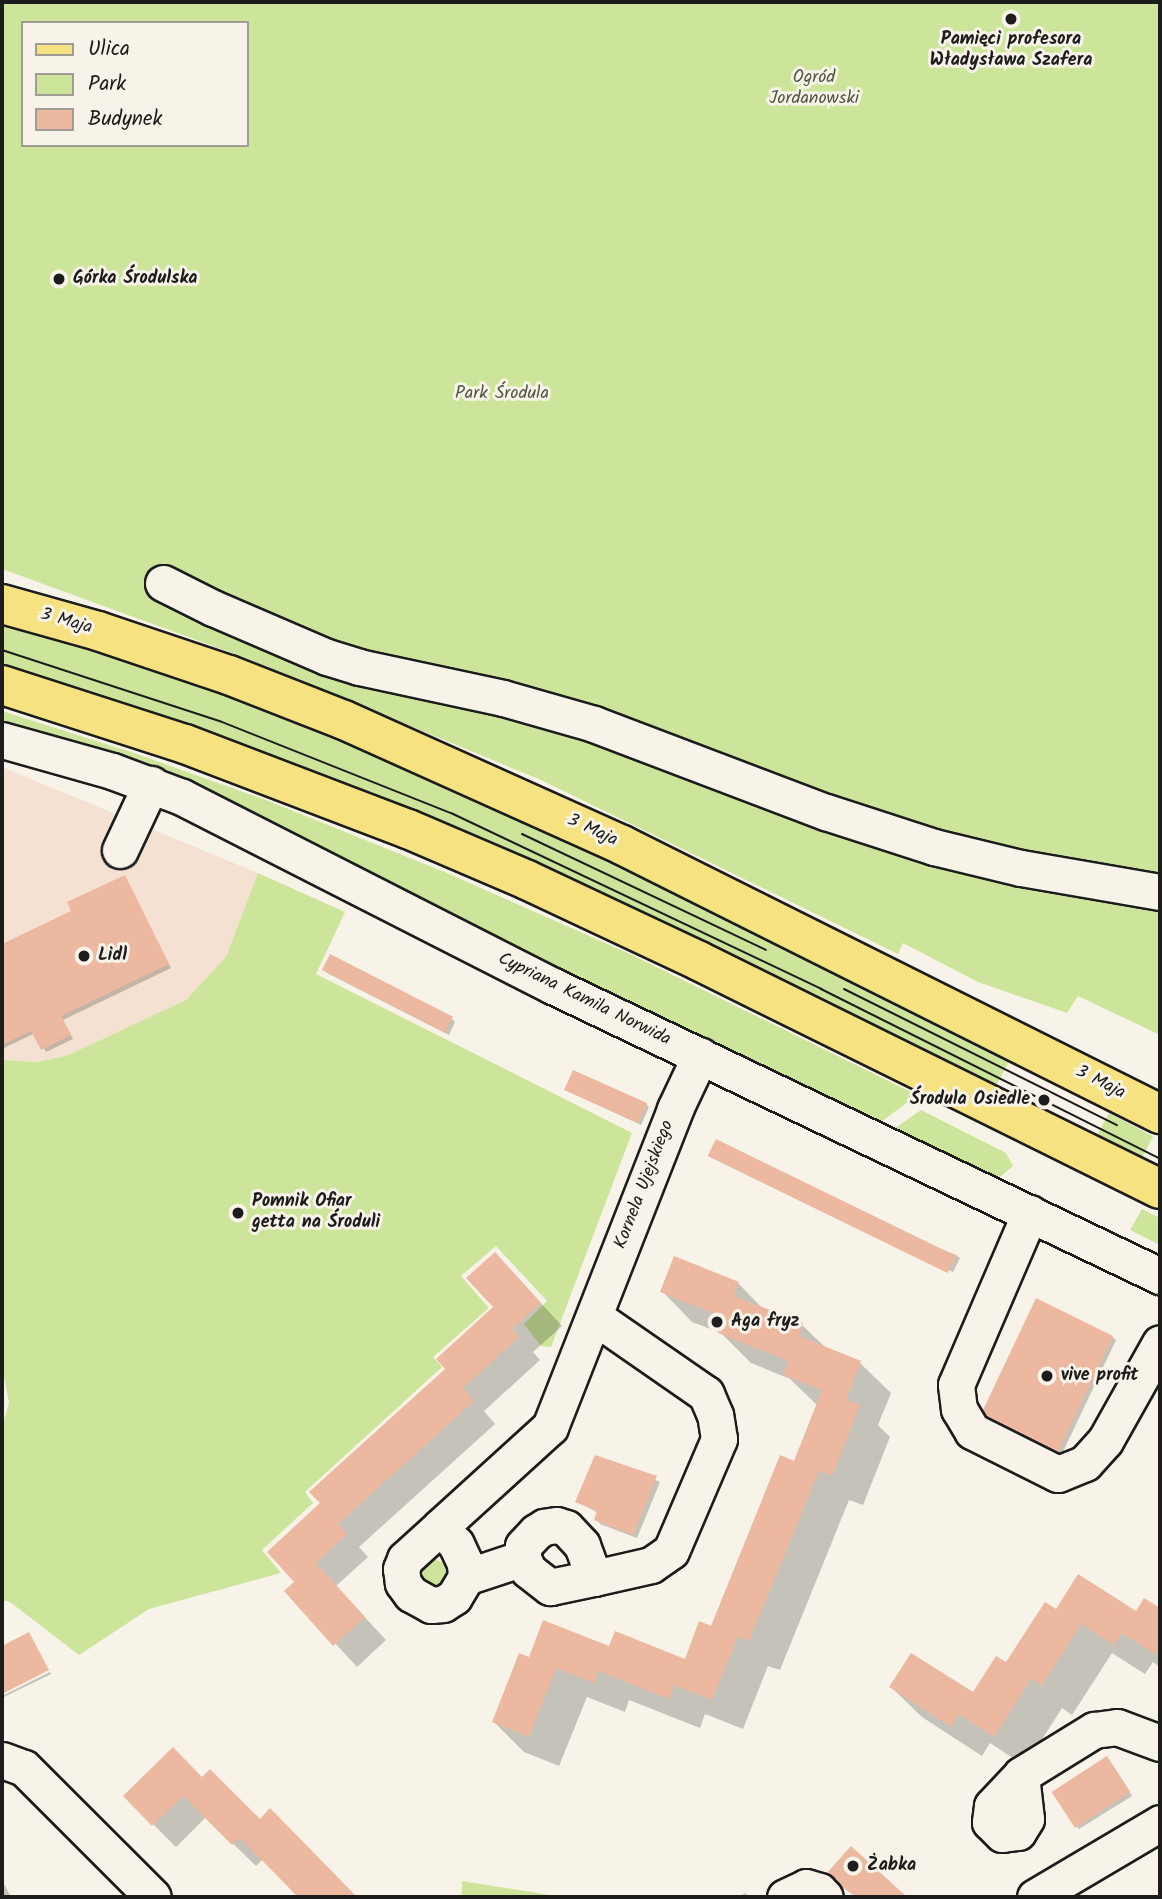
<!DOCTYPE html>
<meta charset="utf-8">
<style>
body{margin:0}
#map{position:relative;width:1162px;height:1899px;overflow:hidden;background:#f7f3e8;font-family:Kalam,sans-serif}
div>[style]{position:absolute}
.built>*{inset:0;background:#f4e1d2}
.green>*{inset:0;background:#cde59b;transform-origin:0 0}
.shadow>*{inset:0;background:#0003}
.building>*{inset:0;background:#edb8a0;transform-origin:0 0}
.roads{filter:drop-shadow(2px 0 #1c1c1c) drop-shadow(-2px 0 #1c1c1c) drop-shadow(0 2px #1c1c1c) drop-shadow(0 -2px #1c1c1c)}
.minor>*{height:35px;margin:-17.5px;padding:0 17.5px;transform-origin:17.5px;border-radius:17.5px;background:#f7f3e8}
.major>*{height:38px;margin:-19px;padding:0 19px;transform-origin:19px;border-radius:19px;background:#f6e281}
.tram>*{height:2px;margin:-1px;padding:0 1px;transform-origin:1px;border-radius:1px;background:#1c1c1c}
.dots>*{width:19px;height:19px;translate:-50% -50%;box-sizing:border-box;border:4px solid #f7f3e8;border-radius:50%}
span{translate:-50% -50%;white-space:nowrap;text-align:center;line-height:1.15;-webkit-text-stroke:6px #f7f3e8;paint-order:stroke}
.poi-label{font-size:18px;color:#1c1c1c;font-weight:700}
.left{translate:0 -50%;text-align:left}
.right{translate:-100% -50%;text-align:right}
.park-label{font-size:18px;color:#515842}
.street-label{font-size:18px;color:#1c1c1c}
.frame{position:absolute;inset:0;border:4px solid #1c1c1c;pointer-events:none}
.legend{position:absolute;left:21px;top:21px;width:228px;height:126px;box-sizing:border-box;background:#f7f3e8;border:2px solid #9f9d96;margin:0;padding:9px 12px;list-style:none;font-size:21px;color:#1c1c1c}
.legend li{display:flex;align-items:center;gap:14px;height:35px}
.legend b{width:35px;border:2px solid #9f9d96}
</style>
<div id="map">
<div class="built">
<i style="clip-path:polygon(2px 767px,258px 873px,226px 957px,186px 1000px,66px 1056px,37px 1062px,2px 1060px)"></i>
</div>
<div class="green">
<i style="clip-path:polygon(evenodd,2px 2px,1160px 2px,1160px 1035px,1078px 996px,1067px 1013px,978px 982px,903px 943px,898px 954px,541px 780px,243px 657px,2px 569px,2px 2px,23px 23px,247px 23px,247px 145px,23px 145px,23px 23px)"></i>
<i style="clip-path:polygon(2px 617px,54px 632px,393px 754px,1013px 1054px,994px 1090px,2px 670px)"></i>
<i style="clip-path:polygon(2px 711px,134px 753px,266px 800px,447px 873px,630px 954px,917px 1095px,877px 1125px,2px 727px)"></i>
<i style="clip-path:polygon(258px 873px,345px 912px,316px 974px,632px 1133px,551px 1347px,541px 1346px,524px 1324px,547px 1301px,496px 1246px,461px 1276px,489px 1308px,433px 1357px,442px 1367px,305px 1492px,313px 1503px,262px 1550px,281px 1573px,149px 1609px,79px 1655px,10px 1602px,2px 1600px,2px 1428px,9px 1402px,2px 1367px,2px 1060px,37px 1062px,66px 1056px,186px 1000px,226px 957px)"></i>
<i style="clip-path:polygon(921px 1110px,1006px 1153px,1013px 1166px,995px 1181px,891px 1131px)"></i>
<i style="left:1109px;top:1113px;width:50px;height:25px;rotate:28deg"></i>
<i style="clip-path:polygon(1142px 1209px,1160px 1218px,1160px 1245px,1130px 1230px)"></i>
<i style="clip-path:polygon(433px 1558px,447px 1565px,452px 1579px,431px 1598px,414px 1569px,425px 1559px)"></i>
<i style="clip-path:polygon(462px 1881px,562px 1897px,462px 1897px)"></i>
</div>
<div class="shadow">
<i style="clip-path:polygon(124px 877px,171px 968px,63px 1020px,73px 1039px,46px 1052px,35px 1033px,2px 1049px,2px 946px,74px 912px)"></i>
<i style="clip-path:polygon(330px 956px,452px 1019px,455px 1022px,449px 1035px,327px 973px,324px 969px)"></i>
<i style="clip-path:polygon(566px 1090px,646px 1104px,649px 1107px,641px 1125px)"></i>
<i style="clip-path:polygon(710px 1156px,956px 1255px,960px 1258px,953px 1272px)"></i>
<i style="clip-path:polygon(517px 1277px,562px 1326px,533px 1352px,540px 1360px,484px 1411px,495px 1424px,359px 1547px,368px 1557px,336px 1586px,386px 1640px,357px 1667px,287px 1591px,297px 1582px,323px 1504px,448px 1369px)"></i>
<i style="clip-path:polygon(738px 1283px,764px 1310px,802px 1325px,827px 1349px,860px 1363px,891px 1393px,878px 1425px,890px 1437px,863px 1505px,849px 1500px,780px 1670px,768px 1666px,743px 1729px,705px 1714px,700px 1728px,629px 1700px,625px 1712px,587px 1697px,559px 1766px,524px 1752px,494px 1722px,530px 1659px,610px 1648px,686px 1661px,712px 1628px,795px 1463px,818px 1406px,790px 1379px,751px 1363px,721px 1333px,692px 1322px,662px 1291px)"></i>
<i style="clip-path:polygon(1112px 1337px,1116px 1340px,1062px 1454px,992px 1419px)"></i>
<i style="clip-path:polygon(618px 1463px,660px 1482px,637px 1538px,600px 1524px,596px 1519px,598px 1513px,577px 1501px)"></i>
<i style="clip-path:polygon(1145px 1600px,1160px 1610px,1160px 1667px,1153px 1662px,1145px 1674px,1112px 1653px,1072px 1715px,1062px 1708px,1025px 1766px,990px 1743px,982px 1756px,922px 1717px,891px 1687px,973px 1694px,1006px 1665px,1056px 1611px,1137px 1613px)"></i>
<i style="clip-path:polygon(50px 1672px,51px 1674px,2px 1698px,2px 1696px)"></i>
<i style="clip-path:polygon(1107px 1758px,1132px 1796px,1079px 1829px,1076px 1826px)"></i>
<i style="clip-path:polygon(202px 1779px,260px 1821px,270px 1811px,355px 1897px,300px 1897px,263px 1859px,256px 1866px,206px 1817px,176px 1847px,125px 1796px)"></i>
<i style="clip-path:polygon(2px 1880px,11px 1897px,2px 1897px)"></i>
<i style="clip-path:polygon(745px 1893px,750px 1897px,739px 1897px)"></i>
</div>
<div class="building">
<i style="clip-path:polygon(125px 875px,169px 964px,61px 1016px,71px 1035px,41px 1050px,31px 1031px,2px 1045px,2px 944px,71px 911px,67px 902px)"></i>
<i style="left:330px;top:954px;width:138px;height:18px;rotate:27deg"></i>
<i style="left:573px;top:1070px;width:81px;height:22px;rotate:24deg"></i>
<i style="left:716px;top:1139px;width:267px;height:19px;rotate:26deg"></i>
<i style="clip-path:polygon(495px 1252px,541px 1303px,512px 1329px,519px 1337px,463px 1388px,474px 1401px,338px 1524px,347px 1534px,316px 1563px,365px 1617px,333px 1646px,284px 1591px,294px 1582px,267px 1552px,320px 1503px,309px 1492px,445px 1369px,436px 1359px,493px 1307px,466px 1278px)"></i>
<i style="clip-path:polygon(674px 1256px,739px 1282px,734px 1296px,803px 1323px,799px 1336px,861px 1361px,846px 1400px,860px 1405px,832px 1476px,819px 1471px,749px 1641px,738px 1636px,712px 1700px,674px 1685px,669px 1699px,599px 1671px,594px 1683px,556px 1668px,529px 1737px,492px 1722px,519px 1653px,529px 1657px,543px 1620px,609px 1646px,615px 1631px,685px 1659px,699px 1621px,711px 1626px,780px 1455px,794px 1461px,822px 1390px,783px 1375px,789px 1361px,718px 1333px,725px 1318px,660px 1292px)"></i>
<i style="clip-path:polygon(1036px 1298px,1113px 1336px,1058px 1452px,986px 1416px,983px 1410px)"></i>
<i style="clip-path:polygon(595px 1455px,657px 1476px,633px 1535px,594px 1520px,597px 1511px,575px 1502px)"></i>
<i style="clip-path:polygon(1078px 1574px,1136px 1611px,1144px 1598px,1160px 1608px,1160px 1657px,1122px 1633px,1114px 1645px,1081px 1624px,1042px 1686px,1031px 1679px,994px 1737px,959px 1714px,951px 1727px,889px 1687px,911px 1653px,973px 1692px,996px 1656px,1006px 1662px,1045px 1602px,1056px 1609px)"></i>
<i style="clip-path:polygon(29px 1632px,49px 1670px,2px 1694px,2px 1646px)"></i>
<i style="clip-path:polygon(173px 1747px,202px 1777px,210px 1769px,260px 1819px,270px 1808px,357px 1897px,298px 1897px,240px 1838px,232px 1845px,183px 1796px,152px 1826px,123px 1796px)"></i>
<i style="left:1107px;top:1756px;width:43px;height:66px;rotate:57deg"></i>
<i style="clip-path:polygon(851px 1846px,907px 1897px,856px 1897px,842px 1887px,827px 1873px)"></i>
</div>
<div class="roads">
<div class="minor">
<i style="left:163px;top:583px;width:56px;rotate:26.6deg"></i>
<i style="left:213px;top:608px;width:124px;rotate:23.3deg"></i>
<i style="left:327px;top:657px;width:34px;rotate:17deg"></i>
<i style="left:359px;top:667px;width:147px;rotate:12.1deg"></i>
<i style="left:503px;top:698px;width:95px;rotate:15.9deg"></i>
<i style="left:594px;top:724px;width:248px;rotate:20.8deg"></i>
<i style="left:826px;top:812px;width:114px;rotate:18deg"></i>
<i style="left:934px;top:847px;width:89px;rotate:13.6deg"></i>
<i style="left:1021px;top:868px;width:141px;rotate:9.8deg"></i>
<i style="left:2px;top:740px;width:114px;rotate:15.7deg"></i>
<i style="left:112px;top:771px;width:75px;rotate:20.4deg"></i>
<i style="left:182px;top:797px;width:416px;rotate:27deg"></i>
<i style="left:553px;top:986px;width:673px;rotate:25.54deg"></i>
<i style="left:120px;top:850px;width:73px;rotate:-64.8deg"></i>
<i style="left:1030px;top:1213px;width:187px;rotate:113.3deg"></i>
<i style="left:956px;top:1385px;width:24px;rotate:83deg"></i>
<i style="left:959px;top:1409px;width:26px;rotate:59deg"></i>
<i style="left:972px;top:1431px;width:96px;rotate:26.6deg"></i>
<i style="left:1058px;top:1474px;width:29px;rotate:-22deg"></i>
<i style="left:1085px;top:1463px;width:30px;rotate:-48deg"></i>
<i style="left:1105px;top:1441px;width:112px;rotate:-60.7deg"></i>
<i style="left:440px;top:1527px;width:23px;rotate:47deg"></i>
<i style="left:456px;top:1544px;width:21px;rotate:65deg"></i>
<i style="left:465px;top:1563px;width:14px;rotate:86deg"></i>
<i style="left:466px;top:1577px;width:23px;rotate:121deg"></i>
<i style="left:454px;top:1597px;width:13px;rotate:148deg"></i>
<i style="left:443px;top:1604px;width:12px;rotate:175deg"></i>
<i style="left:431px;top:1605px;width:23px;rotate:-151deg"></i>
<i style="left:411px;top:1594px;width:14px;rotate:-126deg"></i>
<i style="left:403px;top:1583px;width:14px;rotate:-98deg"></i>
<i style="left:401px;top:1569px;width:11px;rotate:-68deg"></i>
<i style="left:405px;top:1559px;width:47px;rotate:-42.4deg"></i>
<i style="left:440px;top:1527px;width:149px;rotate:-42.3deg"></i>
<i style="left:550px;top:1427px;width:342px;rotate:-68.5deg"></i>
<i style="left:675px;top:1109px;width:59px;rotate:-64.7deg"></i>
<i style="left:466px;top:1577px;width:60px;rotate:-18.4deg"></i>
<i style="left:594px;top:1578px;width:35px;rotate:-110deg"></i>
<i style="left:582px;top:1545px;width:23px;rotate:-133deg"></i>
<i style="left:566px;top:1528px;width:10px;rotate:-163deg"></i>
<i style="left:556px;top:1525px;width:12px;rotate:171deg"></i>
<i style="left:544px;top:1527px;width:9px;rotate:148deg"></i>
<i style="left:536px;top:1532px;width:19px;rotate:133deg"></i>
<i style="left:523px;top:1546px;width:12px;rotate:90deg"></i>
<i style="left:523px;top:1558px;width:13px;rotate:67deg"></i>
<i style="left:528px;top:1570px;width:28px;rotate:38deg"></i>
<i style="left:550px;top:1587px;width:45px;rotate:-11.6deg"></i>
<i style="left:594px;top:1578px;width:58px;rotate:-12.8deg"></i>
<i style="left:651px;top:1565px;width:24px;rotate:-35deg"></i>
<i style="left:671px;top:1551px;width:122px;rotate:-66.8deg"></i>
<i style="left:719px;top:1439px;width:24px;rotate:-99deg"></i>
<i style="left:715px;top:1415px;width:23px;rotate:-113deg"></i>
<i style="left:706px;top:1394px;width:135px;rotate:-145.3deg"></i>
<i style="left:2px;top:1760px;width:23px;rotate:20deg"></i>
<i style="left:24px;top:1768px;width:182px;rotate:45deg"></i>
<i style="left:1021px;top:1775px;width:44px;rotate:83.5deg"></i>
<i style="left:1026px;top:1819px;width:15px;rotate:122deg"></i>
<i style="left:1018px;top:1832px;width:16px;rotate:173deg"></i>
<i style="left:1002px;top:1834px;width:17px;rotate:-135deg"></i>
<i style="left:990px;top:1822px;width:16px;rotate:-83deg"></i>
<i style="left:992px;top:1806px;width:42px;rotate:-46.9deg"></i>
<i style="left:1021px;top:1775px;width:86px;rotate:-31.7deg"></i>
<i style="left:1094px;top:1730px;width:23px;rotate:-7deg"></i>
<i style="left:1117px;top:1727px;width:46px;rotate:20.4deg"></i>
<i style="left:785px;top:1897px;width:23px;rotate:-25deg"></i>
<i style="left:806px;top:1887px;width:14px;rotate:17deg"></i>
<i style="left:819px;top:1891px;width:8px;rotate:45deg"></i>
<i style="left:1035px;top:1897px;width:145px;rotate:-30.6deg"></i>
</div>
<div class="major">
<i style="left:2px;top:604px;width:100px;rotate:15.7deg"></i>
<i style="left:98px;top:631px;width:138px;rotate:18.6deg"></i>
<i style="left:229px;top:675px;width:123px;rotate:21.4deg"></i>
<i style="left:344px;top:720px;width:305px;rotate:24.2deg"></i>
<i style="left:622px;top:845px;width:602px;rotate:26.57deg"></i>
<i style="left:2px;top:685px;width:192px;rotate:17.9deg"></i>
<i style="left:185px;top:744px;width:239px;rotate:20.9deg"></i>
<i style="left:408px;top:829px;width:129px;rotate:23.2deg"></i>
<i style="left:527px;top:880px;width:190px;rotate:25.2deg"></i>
<i style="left:699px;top:961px;width:514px;rotate:26.32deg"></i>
</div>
</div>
<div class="tram">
<i style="left:2px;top:650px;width:231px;rotate:18.1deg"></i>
<i style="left:222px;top:722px;width:246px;rotate:21.7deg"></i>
<i style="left:451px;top:813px;width:410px;rotate:25.4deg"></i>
<i style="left:821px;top:989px;width:379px;rotate:26.6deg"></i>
<i style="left:522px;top:834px;width:270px;rotate:25.4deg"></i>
<i style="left:844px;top:989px;width:305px;rotate:26.5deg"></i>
</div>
<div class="dots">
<i style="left:1011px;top:19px;background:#1c1c1c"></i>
<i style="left:59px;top:279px;background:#1c1c1c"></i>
<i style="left:84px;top:956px;background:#1c1c1c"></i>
<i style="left:1044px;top:1100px;background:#1c1c1c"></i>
<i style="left:238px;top:1213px;background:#1c1c1c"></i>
<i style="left:717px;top:1322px;background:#1c1c1c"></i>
<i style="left:1047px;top:1376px;background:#1c1c1c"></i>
<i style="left:853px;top:1866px;background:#1c1c1c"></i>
</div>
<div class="poi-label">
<span style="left:1011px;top:51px">Pamięci profesora<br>Władysława Szafera</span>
<span class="left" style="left:73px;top:279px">Górka Środulska</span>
<span class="left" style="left:98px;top:956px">Lidl</span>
<span class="right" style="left:1030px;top:1100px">Środula Osiedle</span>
<span class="left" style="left:252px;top:1213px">Pomnik Ofiar<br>getta na Środuli</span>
<span class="left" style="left:731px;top:1322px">Aga fryz</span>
<span class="left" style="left:1061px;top:1376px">vive profit</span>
<span class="left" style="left:867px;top:1866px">Żabka</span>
</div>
<div class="park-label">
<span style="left:814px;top:89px">Ogród<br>Jordanowski</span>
<span style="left:502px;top:394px">Park Środula</span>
</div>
<div class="street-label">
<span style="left:66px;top:622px;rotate:16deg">3 Maja</span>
<span style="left:592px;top:831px;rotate:25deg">3 Maja</span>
<span style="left:584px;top:1000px;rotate:26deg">Cypriana Kamila Norwida</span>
<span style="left:1100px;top:1083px;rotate:27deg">3 Maja</span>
<span style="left:645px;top:1185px;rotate:-69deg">Kornela Ujejskiego</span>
</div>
<div class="frame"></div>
<ul class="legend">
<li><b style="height:9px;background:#f6e281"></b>Ulica</li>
<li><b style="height:19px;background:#cde59b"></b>Park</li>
<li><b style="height:19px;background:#edb8a0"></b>Budynek</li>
</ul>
</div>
